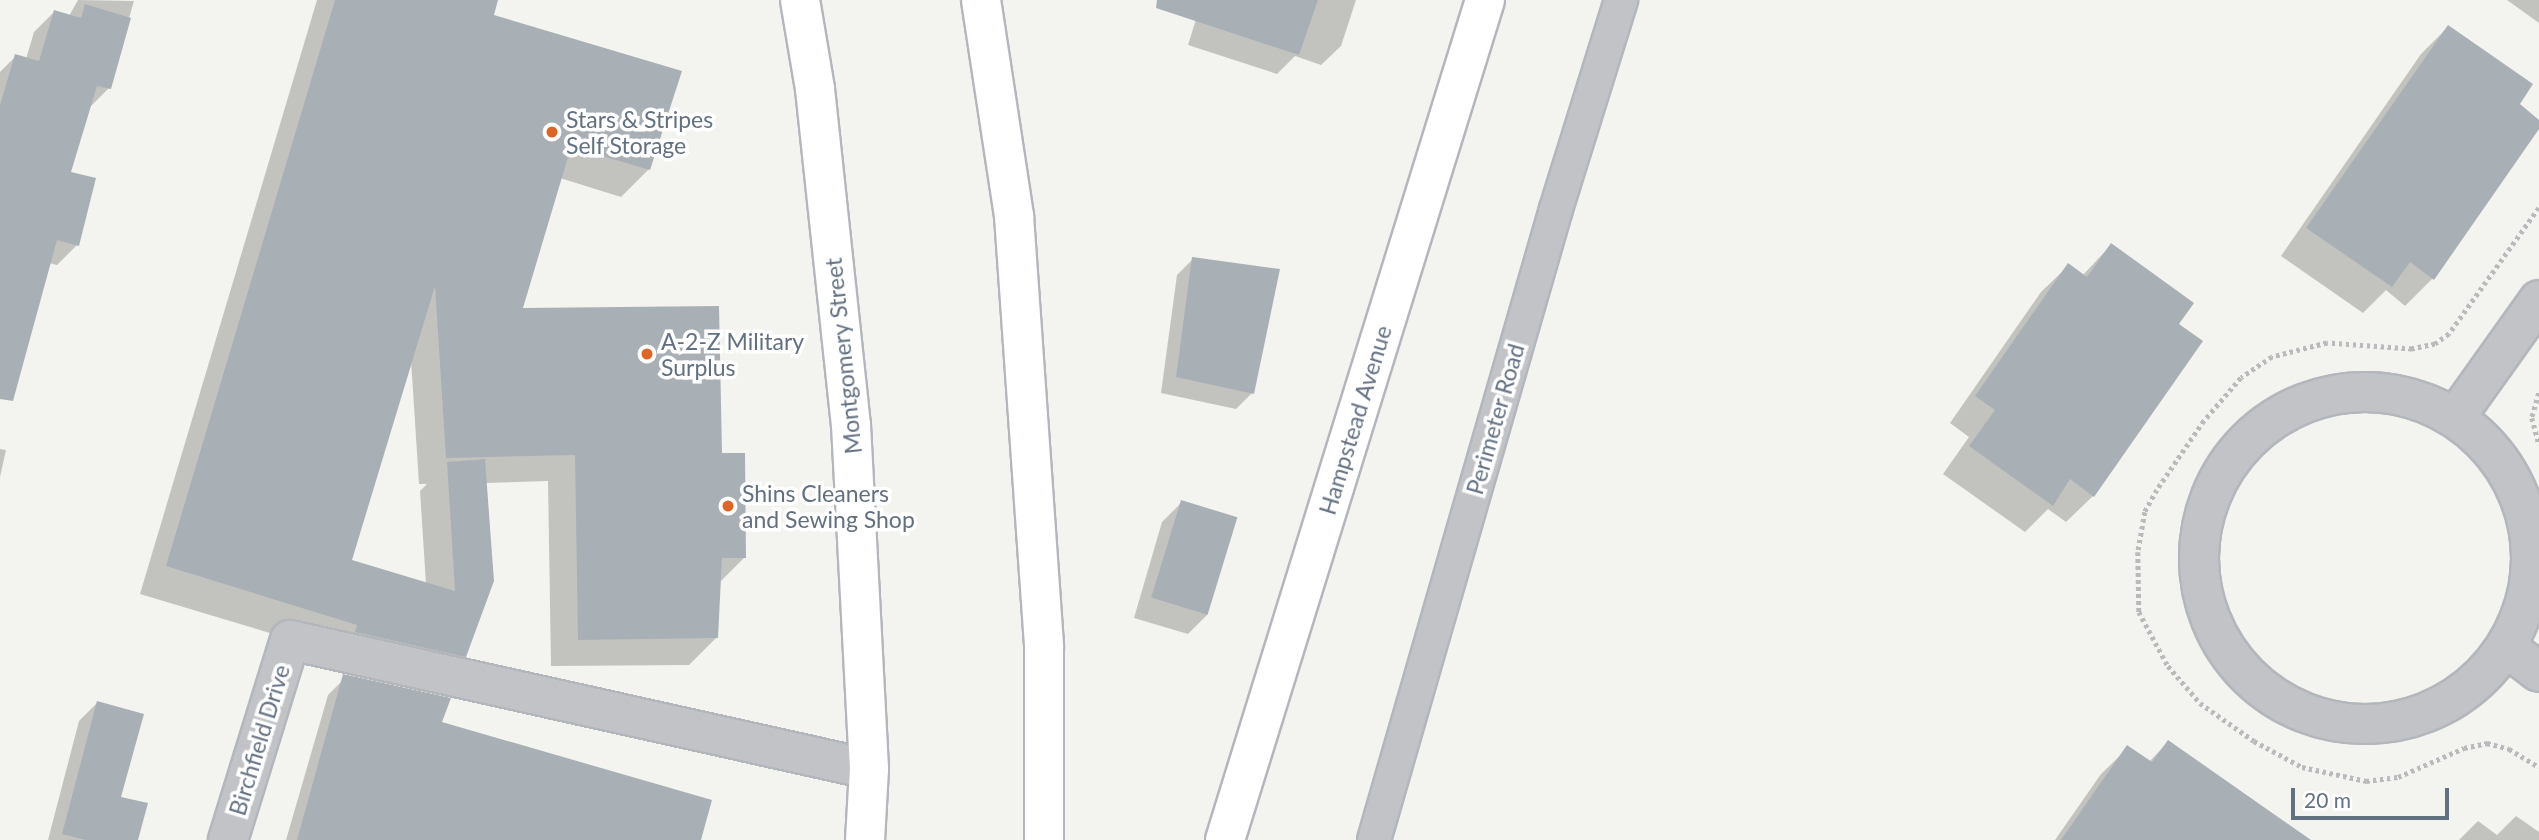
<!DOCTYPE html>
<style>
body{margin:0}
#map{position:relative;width:2539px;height:840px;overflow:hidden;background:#f3f4ef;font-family:Lato,sans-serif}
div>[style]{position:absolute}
.shadow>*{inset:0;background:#0003}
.building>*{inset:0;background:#a9b0b5;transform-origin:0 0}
.path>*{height:4.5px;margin-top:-2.25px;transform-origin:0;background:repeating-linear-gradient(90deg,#b8babc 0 3.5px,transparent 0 7px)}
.roads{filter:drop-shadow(2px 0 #b3b7bc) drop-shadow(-2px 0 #b3b7bc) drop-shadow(0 2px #b3b7bc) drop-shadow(0 -2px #b3b7bc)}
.lane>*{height:32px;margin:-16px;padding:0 16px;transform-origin:16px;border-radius:16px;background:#c1c3c7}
.street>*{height:38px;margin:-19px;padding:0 19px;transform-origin:19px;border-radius:19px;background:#c1c3c7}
.street>.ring{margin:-19px;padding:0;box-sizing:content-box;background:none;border:38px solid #c1c3c7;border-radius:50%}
.secondary>*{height:38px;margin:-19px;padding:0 19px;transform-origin:19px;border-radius:19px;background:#fff}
.dots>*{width:19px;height:19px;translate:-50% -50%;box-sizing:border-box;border:4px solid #fff;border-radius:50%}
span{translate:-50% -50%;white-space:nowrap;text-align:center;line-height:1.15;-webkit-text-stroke:7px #fff;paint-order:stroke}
.poi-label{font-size:23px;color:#637080}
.left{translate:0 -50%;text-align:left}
.street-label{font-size:23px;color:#637080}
.scale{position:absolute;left:2291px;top:788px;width:158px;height:32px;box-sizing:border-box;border:4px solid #637080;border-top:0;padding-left:9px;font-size:21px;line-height:24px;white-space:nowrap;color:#637080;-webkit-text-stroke:5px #fff;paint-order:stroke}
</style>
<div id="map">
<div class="shadow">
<i style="clip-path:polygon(78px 0,134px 1px,109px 88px,88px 109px,69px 173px,77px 245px,57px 265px,49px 263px,0 383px,0 72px,16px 56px,26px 59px,34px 32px,54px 12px,69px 16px)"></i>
<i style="clip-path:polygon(evenodd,317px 0,496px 0,491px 16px,649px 169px,621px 197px,560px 178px,521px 310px,720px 455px,745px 557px,719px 583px,716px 638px,689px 665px,551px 666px,548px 481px,485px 483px,465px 656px,437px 683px,140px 594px,317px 0,411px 360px,419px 484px,427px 484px,420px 491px,426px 584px,350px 561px,411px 360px)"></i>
<i style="clip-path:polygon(1202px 0,1356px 0,1341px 46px,1321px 65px,1295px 56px,1277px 74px,1188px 45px)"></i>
<i style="clip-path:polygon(2507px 0,2539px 0,2539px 23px)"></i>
<i style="clip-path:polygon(2448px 27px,2539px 126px,2432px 279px,2405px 306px,2386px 290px,2363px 313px,2281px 256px,2421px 54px)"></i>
<i style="clip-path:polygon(2111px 245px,2176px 325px,2093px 496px,2066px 522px,2048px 509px,2025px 532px,1943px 474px,1969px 437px,1950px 423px,2041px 292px,2068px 266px,2082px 276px)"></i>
<i style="clip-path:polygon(1193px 259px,1252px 393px,1236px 409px,1161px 393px,1177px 275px)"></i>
<i style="clip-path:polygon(0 449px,6px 450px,0 477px)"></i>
<i style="clip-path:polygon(1182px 502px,1208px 614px,1188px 634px,1134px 618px,1162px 522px)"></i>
<i style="clip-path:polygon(346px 677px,439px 724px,699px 840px,286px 840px,328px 695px)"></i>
<i style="clip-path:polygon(97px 703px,119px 798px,136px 840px,48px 840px,79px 721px)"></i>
<i style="clip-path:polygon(2168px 742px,2308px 840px,2055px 840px,2101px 774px,2128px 748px,2149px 762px)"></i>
<i style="clip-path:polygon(2516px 816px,2539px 832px,2539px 840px,2459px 840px,2478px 821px,2497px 835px)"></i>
</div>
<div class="building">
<i style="clip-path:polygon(335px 0,498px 0,494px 15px,682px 71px,650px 170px,571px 147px,523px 308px,719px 306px,722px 453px,745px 453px,746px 558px,722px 558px,718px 638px,578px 640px,575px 455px,446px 458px,435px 286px,352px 560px,455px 591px,447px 462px,485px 459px,494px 581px,466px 657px,355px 632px,357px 625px,166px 566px)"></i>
<i style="clip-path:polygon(1157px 0,1318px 0,1299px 55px,1156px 8px)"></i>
<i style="clip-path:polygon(85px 4px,131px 18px,111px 89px,97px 86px,71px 172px,96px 178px,79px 246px,57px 240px,13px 401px,0 399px,0 105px,15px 54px,39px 61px,54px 10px,81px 18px)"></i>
<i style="clip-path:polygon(2448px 25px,2533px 84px,2520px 104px,2539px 120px,2539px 129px,2434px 280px,2410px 262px,2392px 287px,2306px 228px)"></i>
<i style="clip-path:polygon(2111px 243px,2194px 303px,2179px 324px,2203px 341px,2094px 497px,2070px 479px,2053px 506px,1969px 446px,1995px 410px,1975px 396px,2068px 263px,2087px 277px)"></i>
<i style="clip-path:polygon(1192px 257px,1280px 269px,1254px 394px,1176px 377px)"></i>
<i style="left:1181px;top:500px;width:59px;height:102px;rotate:17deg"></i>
<i style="clip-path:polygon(343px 674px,451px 698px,442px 722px,712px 800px,701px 840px,297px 840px)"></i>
<i style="clip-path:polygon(97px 701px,144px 714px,121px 797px,148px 803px,138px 840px,85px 840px,62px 834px)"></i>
<i style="clip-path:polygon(2168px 740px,2311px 840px,2061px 840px,2127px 745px,2152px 762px)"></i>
</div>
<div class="path">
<i style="left:2539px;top:208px;width:155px;rotate:125.5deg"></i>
<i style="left:2449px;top:334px;width:17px;rotate:144deg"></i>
<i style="left:2435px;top:344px;width:24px;rotate:168deg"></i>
<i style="left:2412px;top:349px;width:85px;rotate:-176deg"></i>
<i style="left:2327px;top:343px;width:57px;rotate:165.7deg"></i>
<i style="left:2272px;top:357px;width:37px;rotate:146deg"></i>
<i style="left:2241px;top:378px;width:57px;rotate:130.7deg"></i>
<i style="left:2204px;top:421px;width:83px;rotate:124.3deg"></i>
<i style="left:2157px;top:490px;width:25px;rotate:119deg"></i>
<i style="left:2145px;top:512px;width:41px;rotate:99.9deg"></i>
<i style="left:2138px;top:552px;width:60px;rotate:89deg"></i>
<i style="left:2139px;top:612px;width:61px;rotate:61.8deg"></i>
<i style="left:2168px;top:666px;width:49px;rotate:49.1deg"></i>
<i style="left:2200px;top:703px;width:66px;rotate:35.1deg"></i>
<i style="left:2254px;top:741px;width:55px;rotate:28.4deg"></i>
<i style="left:2302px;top:767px;width:66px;rotate:12.3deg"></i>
<i style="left:2366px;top:781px;width:32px;rotate:-7deg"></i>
<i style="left:2398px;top:777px;width:72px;rotate:-23.7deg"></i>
<i style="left:2464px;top:748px;width:24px;rotate:-12deg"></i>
<i style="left:2487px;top:743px;width:23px;rotate:15deg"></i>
<i style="left:2509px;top:749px;width:35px;rotate:31deg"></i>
<i style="left:2539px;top:393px;width:26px;rotate:106deg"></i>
<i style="left:2532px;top:418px;width:28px;rotate:75deg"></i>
</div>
<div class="roads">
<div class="lane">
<i style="left:1374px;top:840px;width:657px;rotate:-73.91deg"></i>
<i style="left:1556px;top:209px;width:219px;rotate:-72.7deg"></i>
</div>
<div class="street">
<i class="ring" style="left:2199px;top:392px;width:294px;height:294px"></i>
<i style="left:2457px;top:415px;width:141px;rotate:-54.5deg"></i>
<i style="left:2506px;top:647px;width:41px;rotate:37.1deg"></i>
<i style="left:228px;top:840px;width:209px;rotate:-72.8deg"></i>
<i style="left:290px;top:640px;width:593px;rotate:12.56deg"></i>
</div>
<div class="secondary">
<i style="left:800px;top:0;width:90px;rotate:80.4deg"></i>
<i style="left:815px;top:89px;width:338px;rotate:83.9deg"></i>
<i style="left:851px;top:425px;width:344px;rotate:87deg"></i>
<i style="left:869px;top:769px;width:71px;rotate:93.2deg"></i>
<i style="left:981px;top:0;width:219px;rotate:81.3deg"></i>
<i style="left:1014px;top:216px;width:433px;rotate:86deg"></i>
<i style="left:1044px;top:648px;width:192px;rotate:90deg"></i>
<i style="left:1225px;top:840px;width:879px;rotate:-72.8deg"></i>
</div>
</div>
<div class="dots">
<i style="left:552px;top:132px;background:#de6525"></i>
<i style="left:647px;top:354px;background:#de6525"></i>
<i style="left:728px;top:506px;background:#de6525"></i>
</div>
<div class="poi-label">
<span class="left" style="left:566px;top:132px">Stars &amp; Stripes<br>Self Storage</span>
<span class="left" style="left:661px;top:354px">A-2-Z Military<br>Surplus</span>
<span class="left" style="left:742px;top:506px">Shins Cleaners<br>and Sewing Shop</span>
</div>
<div class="street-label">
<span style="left:843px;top:356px;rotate:-96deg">Montgomery Street</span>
<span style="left:1495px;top:419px;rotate:-74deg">Perimeter Road</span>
<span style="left:1355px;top:420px;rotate:-73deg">Hampstead Avenue</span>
<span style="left:259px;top:740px;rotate:-73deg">Birchfield Drive</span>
</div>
<div class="scale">20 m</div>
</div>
